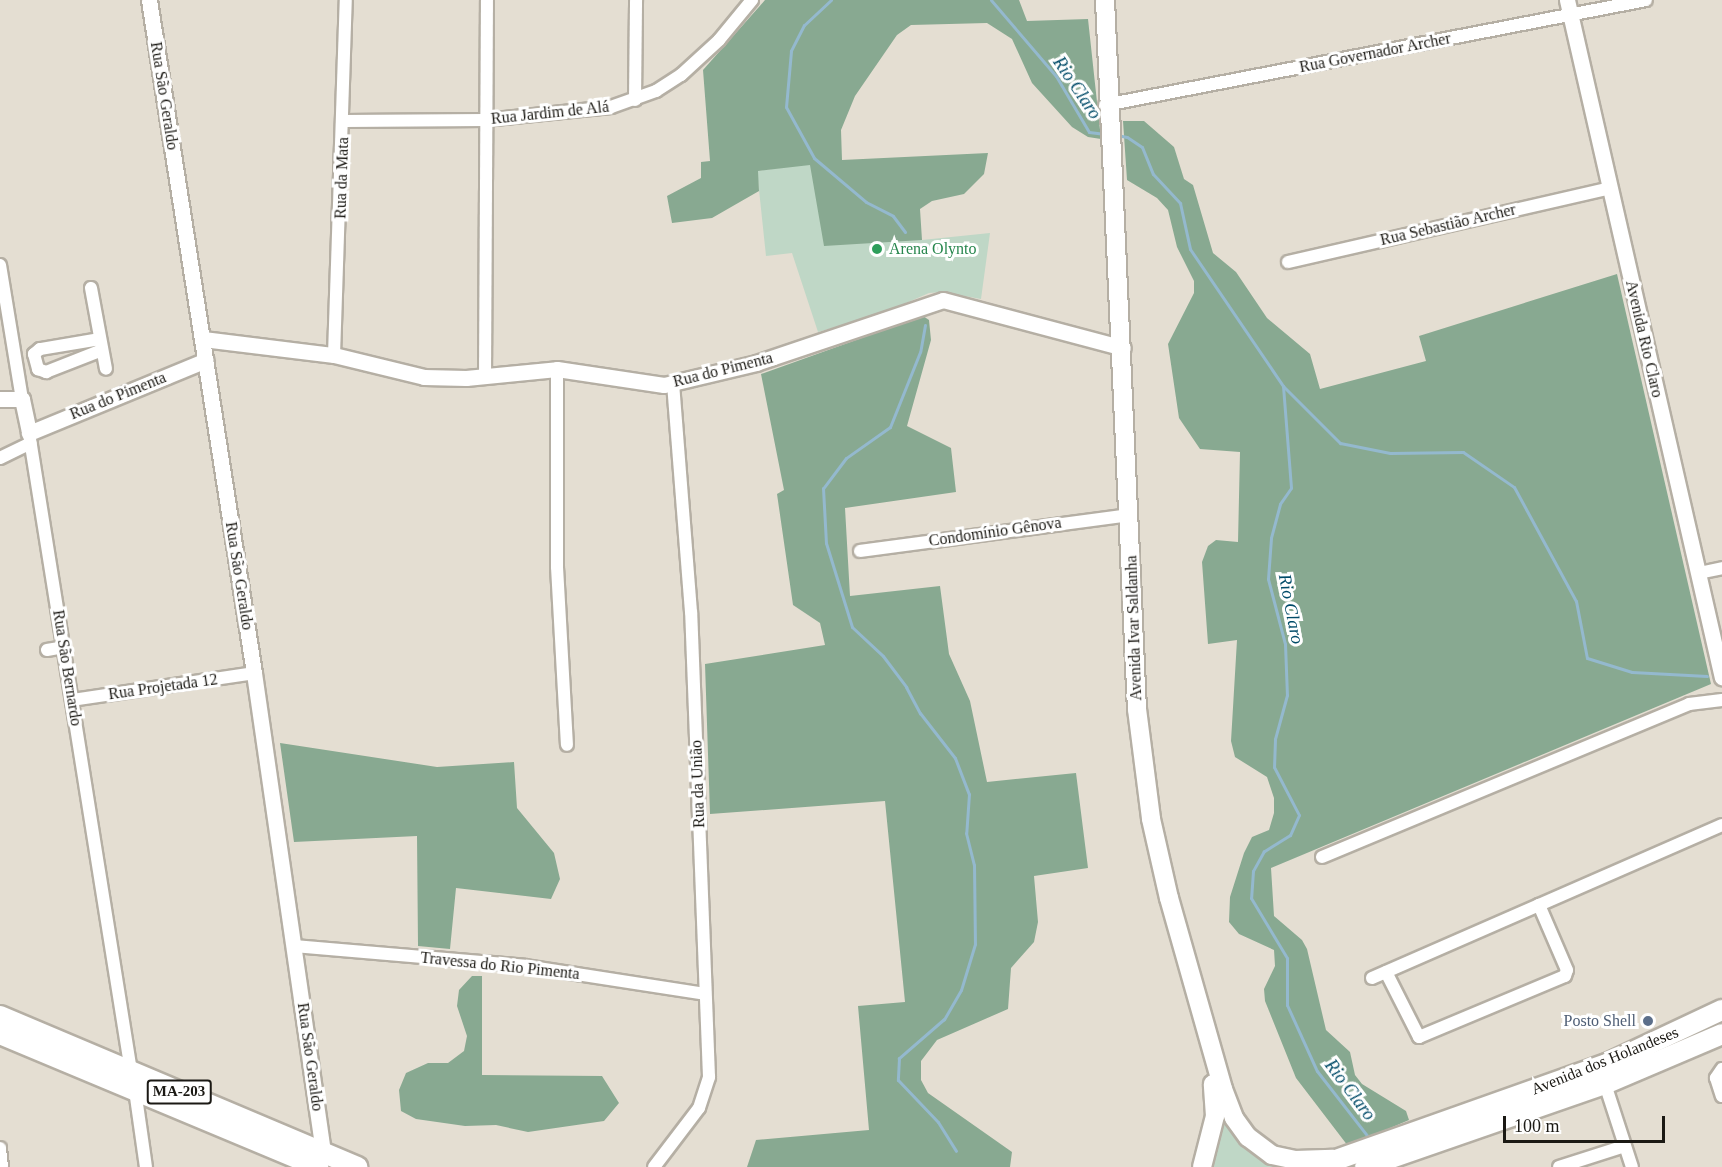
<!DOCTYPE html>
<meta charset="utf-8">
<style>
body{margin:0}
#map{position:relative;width:1722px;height:1167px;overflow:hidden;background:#e4ded2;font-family:"Times New Roman",serif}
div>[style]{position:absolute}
.green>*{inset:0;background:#bfd7c6}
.forest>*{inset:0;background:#88a991}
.stream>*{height:3px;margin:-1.5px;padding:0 1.5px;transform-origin:1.5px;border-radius:1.5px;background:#94b9ce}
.roads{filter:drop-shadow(2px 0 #b5afa4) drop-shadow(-2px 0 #b5afa4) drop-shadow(0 2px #b5afa4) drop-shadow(0 -2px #b5afa4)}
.minor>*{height:12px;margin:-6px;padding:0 6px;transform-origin:6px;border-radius:6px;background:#fff}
.tertiary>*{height:15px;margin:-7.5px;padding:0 7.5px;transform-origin:7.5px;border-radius:7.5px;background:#fff}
.secondary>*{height:18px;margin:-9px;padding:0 9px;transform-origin:9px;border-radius:9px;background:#fff}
.primary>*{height:20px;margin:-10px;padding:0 10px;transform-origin:10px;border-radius:10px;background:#fff}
.dots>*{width:16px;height:16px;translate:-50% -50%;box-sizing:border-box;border:3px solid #fff;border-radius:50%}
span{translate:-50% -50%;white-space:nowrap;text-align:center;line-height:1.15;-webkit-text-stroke:6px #fff;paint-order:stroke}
.shield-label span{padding:2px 4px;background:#fff;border:2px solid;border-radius:4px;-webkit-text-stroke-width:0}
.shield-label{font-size:15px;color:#1b1914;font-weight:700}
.street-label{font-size:16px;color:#1b1914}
.leisure-label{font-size:16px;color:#27864d}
.left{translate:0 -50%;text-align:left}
.service-label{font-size:16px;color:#4e5e75}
.right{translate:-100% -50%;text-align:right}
.water-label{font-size:18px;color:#004b68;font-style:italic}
.scale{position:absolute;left:1503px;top:1116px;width:162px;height:27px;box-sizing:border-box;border:3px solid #1b1914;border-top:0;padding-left:8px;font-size:18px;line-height:21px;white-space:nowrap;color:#1b1914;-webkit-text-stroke:4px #fff;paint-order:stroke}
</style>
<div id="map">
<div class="green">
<i style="clip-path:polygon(810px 164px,922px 240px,990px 233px,981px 299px,942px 292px,929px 293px,881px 314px,818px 332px,792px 253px,766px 256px,757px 171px)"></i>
<i style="clip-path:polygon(1220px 1105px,1276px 1165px,1276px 1167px,1209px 1167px)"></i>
</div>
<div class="forest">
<i style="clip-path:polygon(765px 0,1019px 0,1027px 21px,1088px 19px,1101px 139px,1088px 137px,1072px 127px,1032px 83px,1012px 39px,987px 23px,911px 25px,897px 35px,855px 96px,841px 130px,842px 160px,988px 153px,984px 174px,964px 194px,932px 201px,920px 209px,922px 240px,824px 246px,810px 165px,758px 171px,759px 191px,712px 218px,672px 223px,667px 196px,701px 178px,701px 162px,710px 161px,703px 70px)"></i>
<i style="clip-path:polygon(1123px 121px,1144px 121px,1174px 147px,1184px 179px,1193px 185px,1213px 253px,1236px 272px,1267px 318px,1310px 354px,1320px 389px,1426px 361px,1419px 336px,1617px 274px,1711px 684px,1271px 868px,1274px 916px,1302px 940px,1307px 949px,1326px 1030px,1350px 1052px,1355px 1075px,1362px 1084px,1406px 1111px,1409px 1120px,1348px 1146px,1296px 1078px,1265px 1001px,1264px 989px,1275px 966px,1274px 950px,1239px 934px,1229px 922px,1230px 897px,1244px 853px,1252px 837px,1269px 830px,1274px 813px,1274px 798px,1267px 777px,1235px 757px,1231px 741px,1237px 640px,1208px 644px,1202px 562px,1208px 546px,1216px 540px,1238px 542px,1240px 452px,1200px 449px,1179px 418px,1168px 344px,1194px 293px,1194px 281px,1177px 247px,1168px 210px,1157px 198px,1127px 180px)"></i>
<i style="clip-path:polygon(923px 316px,929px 320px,931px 340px,907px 426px,951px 448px,956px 492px,845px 508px,850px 596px,940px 586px,949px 654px,970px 701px,987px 782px,1076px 773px,1088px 868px,1034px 876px,1038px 922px,1034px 942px,1011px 968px,1008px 1009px,937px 1040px,921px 1061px,921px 1080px,928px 1093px,1012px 1152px,1010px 1167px,747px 1167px,756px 1140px,869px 1130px,858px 1006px,905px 1002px,885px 801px,710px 814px,705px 664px,825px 645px,820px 623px,793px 605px,777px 494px,784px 490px,761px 374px)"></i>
<i style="clip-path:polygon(280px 743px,437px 767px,514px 762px,517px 808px,554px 853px,560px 879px,551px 899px,456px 888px,450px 949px,418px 946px,417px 836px,294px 842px)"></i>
<i style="clip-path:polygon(472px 976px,482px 976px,482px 1075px,602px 1076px,619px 1103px,604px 1121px,528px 1132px,496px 1125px,465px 1126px,416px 1119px,401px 1111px,399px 1090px,406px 1073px,428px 1063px,448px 1063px,464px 1051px,467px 1036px,457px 1006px,459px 990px)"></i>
</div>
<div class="stream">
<i style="left:831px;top:0;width:37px;rotate:137deg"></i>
<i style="left:804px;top:25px;width:29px;rotate:117deg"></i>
<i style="left:791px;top:51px;width:56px;rotate:95.1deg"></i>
<i style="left:786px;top:107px;width:58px;rotate:61.2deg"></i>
<i style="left:814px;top:158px;width:68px;rotate:40.2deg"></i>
<i style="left:866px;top:202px;width:30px;rotate:27deg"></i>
<i style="left:893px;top:216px;width:20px;rotate:53deg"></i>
<i style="left:991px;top:0;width:100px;rotate:49.5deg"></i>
<i style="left:1056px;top:76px;width:65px;rotate:59.5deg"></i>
<i style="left:1089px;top:132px;width:16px;rotate:7deg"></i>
<i style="left:1117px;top:135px;width:10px;rotate:11deg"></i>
<i style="left:1127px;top:137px;width:18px;rotate:34deg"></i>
<i style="left:1142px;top:147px;width:29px;rotate:68deg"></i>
<i style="left:1153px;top:174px;width:40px;rotate:47deg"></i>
<i style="left:1180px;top:203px;width:47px;rotate:77.7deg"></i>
<i style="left:1190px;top:249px;width:166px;rotate:55.8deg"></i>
<i style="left:1283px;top:386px;width:102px;rotate:85.5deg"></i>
<i style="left:1291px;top:488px;width:19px;rotate:125deg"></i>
<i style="left:1280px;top:504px;width:35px;rotate:105deg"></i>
<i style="left:1271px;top:538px;width:41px;rotate:94.2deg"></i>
<i style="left:1268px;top:579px;width:67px;rotate:75.3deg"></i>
<i style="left:1285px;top:644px;width:51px;rotate:87.8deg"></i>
<i style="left:1287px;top:695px;width:46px;rotate:105.3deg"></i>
<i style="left:1275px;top:739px;width:28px;rotate:92deg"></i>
<i style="left:1274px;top:767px;width:54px;rotate:62.5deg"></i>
<i style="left:1299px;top:815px;width:22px;rotate:114deg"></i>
<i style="left:1290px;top:835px;width:31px;rotate:148deg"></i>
<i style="left:1264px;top:851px;width:23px;rotate:119deg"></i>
<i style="left:1253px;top:871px;width:27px;rotate:94deg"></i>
<i style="left:1251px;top:898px;width:70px;rotate:59deg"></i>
<i style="left:1287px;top:958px;width:47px;rotate:90deg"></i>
<i style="left:1287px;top:1005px;width:72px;rotate:65.6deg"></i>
<i style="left:1317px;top:1071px;width:85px;rotate:52.2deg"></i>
<i style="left:925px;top:325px;width:27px;rotate:100deg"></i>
<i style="left:920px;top:352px;width:81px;rotate:111.8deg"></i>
<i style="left:890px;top:427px;width:54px;rotate:144.8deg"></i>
<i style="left:846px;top:458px;width:38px;rotate:127deg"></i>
<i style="left:823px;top:488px;width:55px;rotate:86.9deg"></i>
<i style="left:826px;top:543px;width:88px;rotate:72.8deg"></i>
<i style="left:852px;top:627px;width:42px;rotate:43.1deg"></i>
<i style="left:883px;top:656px;width:39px;rotate:53deg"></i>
<i style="left:906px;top:687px;width:30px;rotate:62deg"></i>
<i style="left:920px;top:713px;width:57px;rotate:52.1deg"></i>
<i style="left:955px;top:758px;width:39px;rotate:69deg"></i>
<i style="left:969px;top:794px;width:39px;rotate:94deg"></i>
<i style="left:966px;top:833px;width:33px;rotate:76deg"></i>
<i style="left:974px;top:865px;width:79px;rotate:89.3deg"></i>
<i style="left:975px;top:944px;width:48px;rotate:106.9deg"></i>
<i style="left:961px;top:990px;width:34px;rotate:120deg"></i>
<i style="left:944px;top:1019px;width:60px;rotate:139.1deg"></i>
<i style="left:899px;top:1058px;width:22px;rotate:93deg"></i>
<i style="left:898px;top:1080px;width:58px;rotate:46.4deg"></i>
<i style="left:938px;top:1122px;width:34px;rotate:58deg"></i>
<i style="left:1283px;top:386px;width:81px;rotate:45deg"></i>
<i style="left:1340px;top:443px;width:51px;rotate:11.3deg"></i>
<i style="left:1390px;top:453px;width:73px;rotate:-0.8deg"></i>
<i style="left:1463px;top:452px;width:62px;rotate:34.5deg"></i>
<i style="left:1514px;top:487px;width:130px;rotate:61.5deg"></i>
<i style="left:1576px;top:601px;width:58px;rotate:79.1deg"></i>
<i style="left:1587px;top:658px;width:47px;rotate:17.3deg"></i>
<i style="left:1632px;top:672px;width:75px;rotate:3.1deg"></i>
</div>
<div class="roads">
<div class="minor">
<i style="left:635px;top:100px;width:100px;rotate:-89.4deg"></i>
<i style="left:1105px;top:105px;width:551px;rotate:-10.98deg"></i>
<i style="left:344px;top:121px;width:141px;rotate:-0.4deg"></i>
<i style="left:485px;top:120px;width:127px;rotate:-5.9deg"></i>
<i style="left:611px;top:107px;width:48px;rotate:-19.6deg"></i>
<i style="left:656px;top:91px;width:30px;rotate:-33deg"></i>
<i style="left:681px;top:75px;width:52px;rotate:-42.6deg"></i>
<i style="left:719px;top:40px;width:52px;rotate:-50.5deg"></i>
<i style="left:1288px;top:262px;width:328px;rotate:-12.9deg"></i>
<i style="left:0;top:265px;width:136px;rotate:80.7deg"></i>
<i style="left:91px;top:288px;width:82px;rotate:79.5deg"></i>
<i style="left:100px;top:339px;width:61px;rotate:170.5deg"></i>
<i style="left:40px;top:349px;width:8px;rotate:140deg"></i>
<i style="left:34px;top:354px;width:16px;rotate:75deg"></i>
<i style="left:38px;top:369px;width:9px;rotate:21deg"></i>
<i style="left:46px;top:372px;width:60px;rotate:-21.4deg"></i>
<i style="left:334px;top:355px;width:355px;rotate:-88.1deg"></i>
<i style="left:557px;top:369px;width:198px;rotate:90deg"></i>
<i style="left:557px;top:567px;width:178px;rotate:86.8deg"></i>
<i style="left:485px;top:377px;width:377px;rotate:-89.7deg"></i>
<i style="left:29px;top:433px;width:646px;rotate:80.92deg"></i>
<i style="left:0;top:458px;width:34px;rotate:-26deg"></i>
<i style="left:860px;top:551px;width:272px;rotate:-7.6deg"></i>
<i style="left:1699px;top:573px;width:24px;rotate:-12deg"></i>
<i style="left:47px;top:650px;width:17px;rotate:-10deg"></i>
<i style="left:72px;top:700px;width:184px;rotate:-8.4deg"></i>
<i style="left:1322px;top:857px;width:398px;rotate:-22.6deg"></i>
<i style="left:1689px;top:704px;width:33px;rotate:-7deg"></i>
<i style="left:294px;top:946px;width:232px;rotate:4.9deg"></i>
<i style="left:525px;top:966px;width:182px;rotate:8.8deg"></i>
<i style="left:1386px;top:972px;width:73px;rotate:63.1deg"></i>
<i style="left:1419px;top:1037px;width:158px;rotate:-22.7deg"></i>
<i style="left:1565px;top:976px;width:6px;rotate:-72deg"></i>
<i style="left:1567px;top:970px;width:71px;rotate:-113.3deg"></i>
<i style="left:1372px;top:978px;width:382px;rotate:-23.6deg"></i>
<i style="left:1722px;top:1069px;width:11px;rotate:124deg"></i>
<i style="left:1716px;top:1078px;width:19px;rotate:72deg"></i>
<i style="left:1605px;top:1084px;width:87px;rotate:72deg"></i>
<i style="left:135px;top:1090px;width:78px;rotate:81.9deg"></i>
<i style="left:0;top:1148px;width:19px;rotate:84deg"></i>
<i style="left:654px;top:1167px;width:74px;rotate:-52.7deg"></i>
<i style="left:699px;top:1108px;width:33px;rotate:-72deg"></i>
<i style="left:709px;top:1077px;width:465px;rotate:-92.2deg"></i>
<i style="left:691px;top:612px;width:229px;rotate:-94.5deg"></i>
<i style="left:1559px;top:1167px;width:69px;rotate:-17.7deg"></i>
</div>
<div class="tertiary">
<i style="left:149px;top:0;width:681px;rotate:81.13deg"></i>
<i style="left:254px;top:673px;width:485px;rotate:81.8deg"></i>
<i style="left:1567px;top:0;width:695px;rotate:77.12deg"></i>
<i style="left:203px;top:339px;width:132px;rotate:7deg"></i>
<i style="left:334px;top:355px;width:93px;rotate:13.7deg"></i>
<i style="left:424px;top:377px;width:42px;rotate:1.4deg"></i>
<i style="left:466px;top:378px;width:91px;rotate:-5.6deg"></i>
<i style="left:557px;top:369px;width:108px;rotate:8.5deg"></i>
<i style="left:664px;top:385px;width:95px;rotate:-13.4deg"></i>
<i style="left:756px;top:363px;width:197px;rotate:-18.6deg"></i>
<i style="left:943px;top:300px;width:186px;rotate:14.9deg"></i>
<i style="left:0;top:399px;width:22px"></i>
<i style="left:22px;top:399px;width:35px;rotate:78deg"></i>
<i style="left:29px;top:433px;width:191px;rotate:-22.4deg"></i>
</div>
<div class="secondary">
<i style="left:1105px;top:0;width:710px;rotate:87.42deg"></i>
<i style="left:1137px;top:709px;width:111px;rotate:82.7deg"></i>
<i style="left:1151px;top:819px;width:81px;rotate:77.2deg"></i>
<i style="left:1169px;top:898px;width:198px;rotate:74.2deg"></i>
<i style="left:1223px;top:1089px;width:31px;rotate:69deg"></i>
<i style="left:1234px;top:1118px;width:24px;rotate:54deg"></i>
<i style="left:1248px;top:1137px;width:30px;rotate:37deg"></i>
<i style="left:1272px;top:1155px;width:24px;rotate:12deg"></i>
<i style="left:1295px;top:1160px;width:38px;rotate:-2deg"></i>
<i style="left:1202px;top:1167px;width:53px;rotate:-75.7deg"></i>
<i style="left:1215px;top:1116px;width:32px;rotate:-94deg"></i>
</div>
<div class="primary">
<i style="left:0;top:1016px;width:388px;rotate:22.9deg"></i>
<i style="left:0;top:1034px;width:345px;rotate:22.7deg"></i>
<i style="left:1316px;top:1167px;width:309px;rotate:-19.5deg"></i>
<i style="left:1607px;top:1064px;width:127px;rotate:-25.2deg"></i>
<i style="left:1365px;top:1167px;width:254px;rotate:-19.1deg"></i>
<i style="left:1605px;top:1084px;width:127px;rotate:-23.1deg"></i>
</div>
</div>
<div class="dots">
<i style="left:877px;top:249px;background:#2e9e5b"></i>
<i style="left:1648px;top:1021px;background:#5c6f8a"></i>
</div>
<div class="shield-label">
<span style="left:179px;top:1092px">MA-203</span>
</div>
<div class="street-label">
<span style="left:1375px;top:53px;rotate:-11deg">Rua Governador Archer</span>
<span style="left:164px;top:96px;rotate:81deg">Rua São Geraldo</span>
<span style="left:550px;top:113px;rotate:-6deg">Rua Jardim de Alá</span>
<span style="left:342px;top:178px;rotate:-88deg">Rua da Mata</span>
<span style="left:1448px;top:225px;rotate:-13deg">Rua Sebastião Archer</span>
<span style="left:1644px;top:339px;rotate:77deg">Avenida Rio Claro</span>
<span style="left:723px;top:370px;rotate:-14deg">Rua do Pimenta</span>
<span style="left:118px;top:396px;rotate:-22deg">Rua do Pimenta</span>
<span style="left:995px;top:532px;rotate:-8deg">Condomínio Gênova</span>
<span style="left:239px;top:576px;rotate:81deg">Rua São Geraldo</span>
<span style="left:1134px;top:628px;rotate:-92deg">Avenida Ivar Saldanha</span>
<span style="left:67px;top:668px;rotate:81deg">Rua São Bernardo</span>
<span style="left:163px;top:687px;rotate:-8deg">Rua Projetada 12</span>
<span style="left:698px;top:784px;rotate:-92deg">Rua da União</span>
<span style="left:500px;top:966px;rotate:6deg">Travessa do Rio Pimenta</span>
<span style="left:310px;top:1057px;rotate:82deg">Rua São Geraldo</span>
<span style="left:1605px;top:1061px;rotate:-22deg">Avenida dos Holandeses</span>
</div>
<div class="leisure-label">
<span class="left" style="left:889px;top:249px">Arena Olynto</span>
</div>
<div class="service-label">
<span class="right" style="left:1636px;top:1021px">Posto Shell</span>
</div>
<div class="water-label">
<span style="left:1077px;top:88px;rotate:56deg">Rio Claro</span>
<span style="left:1291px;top:609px;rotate:79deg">Rio Claro</span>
<span style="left:1350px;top:1090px;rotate:53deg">Rio Claro</span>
</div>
<div class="scale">100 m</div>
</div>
